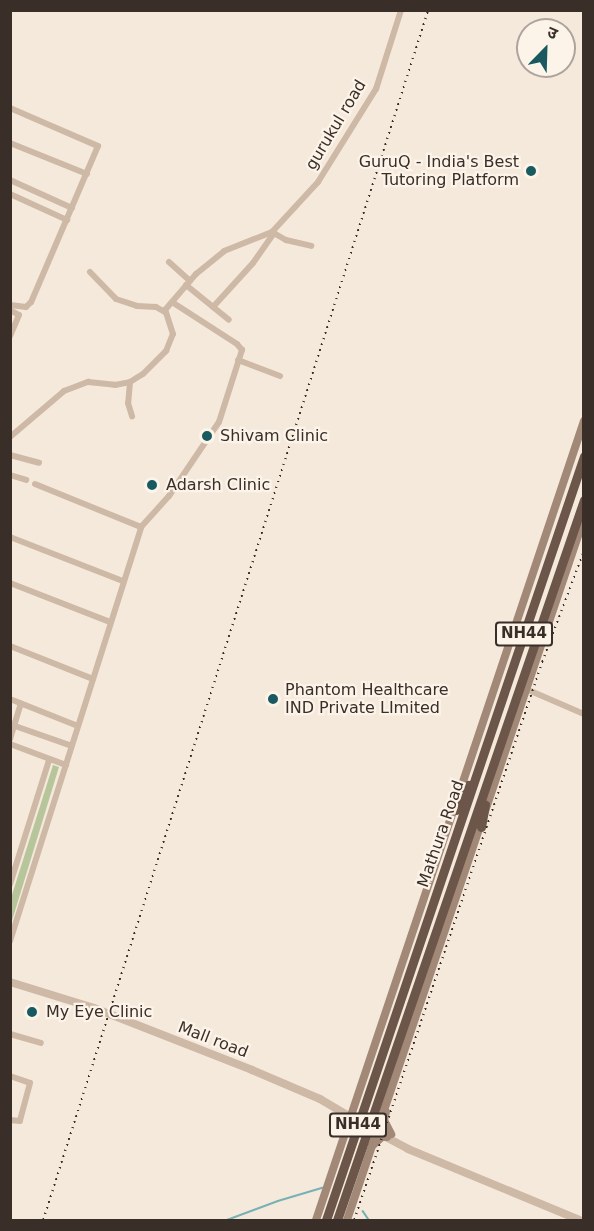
<!DOCTYPE html>
<meta charset="utf-8">
<style>
body{margin:0}
#map{position:relative;width:594px;height:1231px;overflow:hidden;background:#f5e9dc;font-family:"DejaVu Sans","Noto Sans Devanagari",sans-serif}
div>[style]{position:absolute}
.green>*{inset:0;background:#b6c69a}
.stream>*{height:1.5px;margin:-0.75px;padding:0 0.75px;transform-origin:0.75px;border-radius:0.75px;background:#78b1b5}
.minor>*{height:6px;margin:-3px;padding:0 3px;transform-origin:3px;border-radius:3px;background:#ceb9a6}
.tertiary>*{height:8px;margin:-4px;padding:0 4px;transform-origin:4px;border-radius:4px;background:#ceb9a6}
.secondary>*{height:8px;margin:-4px;padding:0 4px;transform-origin:4px;border-radius:4px;background:#a28877}
.trunk>*{height:9px;margin:-4.5px;padding:0 4.5px;transform-origin:4.5px;border-radius:4.5px;background:#6c564a}
.rail>*{height:1.5px;margin-top:-0.75px;transform-origin:0;background:repeating-linear-gradient(90deg,#3a2e28 0 1.5px,transparent 0 6px)}
.dots>*{width:16px;height:16px;translate:-50% -50%;box-sizing:border-box;border:3px solid #fcf3e9;border-radius:50%}
span{translate:-50% -50%;white-space:nowrap;text-align:center;line-height:1.15;-webkit-text-stroke:4.5px #fcf3e9;paint-order:stroke}
.shield-label span{padding:2px 4px;background:#fcf3e9;border:2px solid;border-radius:4px;-webkit-text-stroke-width:0}
.shield-label{font-size:15px;color:#3a2e28;font-weight:700}
.street-label{font-size:16px;color:#3a2e28}
.poi-label{font-size:16px;color:#3a2e28}
.right{translate:-100% -50%;text-align:right}
.left{translate:0 -50%;text-align:left}
.frame{position:absolute;inset:0;border:12px solid #3a2e28;pointer-events:none}
.north{position:absolute;left:516px;top:18px;width:60px;height:60px;box-sizing:border-box;background:#fcf3e9;border:2px solid #aea49c;border-radius:50%;rotate:23deg;font-size:16px;font-weight:700;line-height:24px;text-align:center;color:#3a2e28}
.north::after{content:'';display:block;margin:auto;width:21px;height:27px;background:#185a60;clip-path:polygon(50% 0,100% 100%,50% 72%,0 100%)}
</style>
<div id="map">
<div class="green">
<i style="clip-path:polygon(53px 765px,59px 767px,11px 924px,11px 898px)"></i>
</div>
<div class="stream">
<i style="left:363px;top:1211px;width:11px;rotate:56deg"></i>
<i style="left:227px;top:1220px;width:54px;rotate:-20.4deg"></i>
<i style="left:278px;top:1201px;width:46px;rotate:-16.5deg"></i>
</div>
<div class="minor">
<i style="left:10px;top:108px;width:96px;rotate:23.4deg"></i>
<i style="left:98px;top:146px;width:170px;rotate:113.2deg"></i>
<i style="left:31px;top:302px;width:7px;rotate:135deg"></i>
<i style="left:26px;top:307px;width:16px;rotate:-173deg"></i>
<i style="left:10px;top:143px;width:83px;rotate:21.9deg"></i>
<i style="left:10px;top:180px;width:68px;rotate:24.3deg"></i>
<i style="left:10px;top:194px;width:63px;rotate:24.5deg"></i>
<i style="left:272px;top:232px;width:16px;rotate:30deg"></i>
<i style="left:286px;top:240px;width:26px;rotate:13deg"></i>
<i style="left:169px;top:262px;width:28px;rotate:42deg"></i>
<i style="left:90px;top:272px;width:37px;rotate:46deg"></i>
<i style="left:116px;top:299px;width:22px;rotate:18deg"></i>
<i style="left:137px;top:306px;width:19px;rotate:3deg"></i>
<i style="left:156px;top:307px;width:10px;rotate:29deg"></i>
<i style="left:186px;top:285px;width:55px;rotate:39.1deg"></i>
<i style="left:213px;top:307px;width:59px;rotate:-47.7deg"></i>
<i style="left:253px;top:263px;width:37px;rotate:-55deg"></i>
<i style="left:10px;top:310px;width:10px;rotate:29deg"></i>
<i style="left:19px;top:315px;width:23px;rotate:113deg"></i>
<i style="left:238px;top:360px;width:45px;rotate:20.9deg"></i>
<i style="left:130px;top:382px;width:21px;rotate:95deg"></i>
<i style="left:128px;top:403px;width:14px;rotate:73deg"></i>
<i style="left:10px;top:437px;width:71px;rotate:-40.4deg"></i>
<i style="left:64px;top:391px;width:26px;rotate:-21deg"></i>
<i style="left:88px;top:382px;width:27px;rotate:6deg"></i>
<i style="left:115px;top:385px;width:15px;rotate:-11deg"></i>
<i style="left:130px;top:382px;width:15px;rotate:-32deg"></i>
<i style="left:143px;top:374px;width:33px;rotate:-45deg"></i>
<i style="left:166px;top:351px;width:18px;rotate:-68deg"></i>
<i style="left:173px;top:334px;width:25px;rotate:-108deg"></i>
<i style="left:165px;top:310px;width:48px;rotate:-49.3deg"></i>
<i style="left:196px;top:274px;width:36px;rotate:-39deg"></i>
<i style="left:224px;top:251px;width:52px;rotate:-21.6deg"></i>
<i style="left:272px;top:232px;width:68px;rotate:-47.4deg"></i>
<i style="left:318px;top:182px;width:110px;rotate:-58.1deg"></i>
<i style="left:376px;top:89px;width:83px;rotate:-72.4deg"></i>
<i style="left:10px;top:455px;width:30px;rotate:15deg"></i>
<i style="left:10px;top:475px;width:17px;rotate:17deg"></i>
<i style="left:35px;top:484px;width:114px;rotate:22.1deg"></i>
<i style="left:10px;top:537px;width:121px;rotate:21.3deg"></i>
<i style="left:10px;top:583px;width:107px;rotate:21.3deg"></i>
<i style="left:10px;top:646px;width:89px;rotate:21.7deg"></i>
<i style="left:526px;top:689px;width:63px;rotate:23.3deg"></i>
<i style="left:10px;top:699px;width:73px;rotate:21.7deg"></i>
<i style="left:15px;top:726px;width:60px;rotate:19.3deg"></i>
<i style="left:10px;top:739px;width:37px;rotate:-73deg"></i>
<i style="left:10px;top:744px;width:60px;rotate:20.6deg"></i>
<i style="left:10px;top:884px;width:130px;rotate:-72.5deg"></i>
<i style="left:10px;top:941px;width:434px;rotate:-72.4deg"></i>
<i style="left:141px;top:527px;width:42px;rotate:-47.9deg"></i>
<i style="left:169px;top:496px;width:89px;rotate:-56deg"></i>
<i style="left:219px;top:422px;width:76px;rotate:-72.3deg"></i>
<i style="left:242px;top:350px;width:8px;rotate:-130deg"></i>
<i style="left:237px;top:344px;width:77px;rotate:-147.1deg"></i>
<i style="left:10px;top:1034px;width:32px;rotate:16deg"></i>
<i style="left:10px;top:1076px;width:21px;rotate:19deg"></i>
<i style="left:30px;top:1083px;width:39px;rotate:105deg"></i>
<i style="left:20px;top:1121px;width:10px;rotate:-174deg"></i>
</div>
<div class="tertiary">
<i style="left:10px;top:982px;width:88px;rotate:17.2deg"></i>
<i style="left:94px;top:1008px;width:170px;rotate:21.4deg"></i>
<i style="left:252px;top:1070px;width:74px;rotate:23.1deg"></i>
<i style="left:320px;top:1099px;width:51px;rotate:30.6deg"></i>
<i style="left:382px;top:1135px;width:30px;rotate:28deg"></i>
<i style="left:408px;top:1149px;width:185px;rotate:22.5deg"></i>
</div>
<div class="secondary">
<i style="left:386px;top:1112px;width:8px;rotate:104deg"></i>
<i style="left:384px;top:1120px;width:16px;rotate:63deg"></i>
<i style="left:372px;top:1146px;width:13px;rotate:-42deg"></i>
<i style="left:382px;top:1137px;width:5px"></i>
<i style="left:316px;top:1220px;width:843px;rotate:-71.46deg"></i>
<i style="left:347px;top:1220px;width:741px;rotate:-71.34deg"></i>
</div>
<div class="trunk">
<i style="left:456px;top:810px;width:28px;rotate:-64deg"></i>
<i style="left:481px;top:827px;width:23px;rotate:-80deg"></i>
<i style="left:326px;top:1220px;width:806px;rotate:-71.34deg"></i>
<i style="left:337px;top:1220px;width:761px;rotate:-71.07deg"></i>
</div>
<div class="rail">
<i style="left:43px;top:1220px;width:1270px;rotate:-72.35deg"></i>
<i style="left:354px;top:1220px;width:589px;rotate:-71.38deg"></i>
<i style="left:542px;top:662px;width:120px;rotate:-69.4deg"></i>
</div>
<div class="dots">
<i style="left:531px;top:171px;background:#185a60"></i>
<i style="left:207px;top:436px;background:#185a60"></i>
<i style="left:152px;top:485px;background:#185a60"></i>
<i style="left:273px;top:699px;background:#185a60"></i>
<i style="left:32px;top:1012px;background:#185a60"></i>
</div>
<div class="shield-label">
<span style="left:524px;top:634px">NH44</span>
<span style="left:358px;top:1125px">NH44</span>
</div>
<div class="street-label">
<span style="left:336px;top:125px;rotate:-59deg">gurukul road</span>
<span style="left:441px;top:834px;rotate:-71deg">Mathura Road</span>
<span style="left:213px;top:1040px;rotate:21deg">Mall road</span>
</div>
<div class="poi-label">
<span class="right" style="left:519px;top:171px">GuruQ - India's Best<br>Tutoring Platform</span>
<span class="left" style="left:220px;top:436px">Shivam Clinic</span>
<span class="left" style="left:166px;top:485px">Adarsh Clinic</span>
<span class="left" style="left:285px;top:699px">Phantom Healthcare<br>IND Private LImited</span>
<span class="left" style="left:46px;top:1012px">My Eye Clinic</span>
</div>
<div class="frame"></div>
<div class="north">उ</div>
</div>
